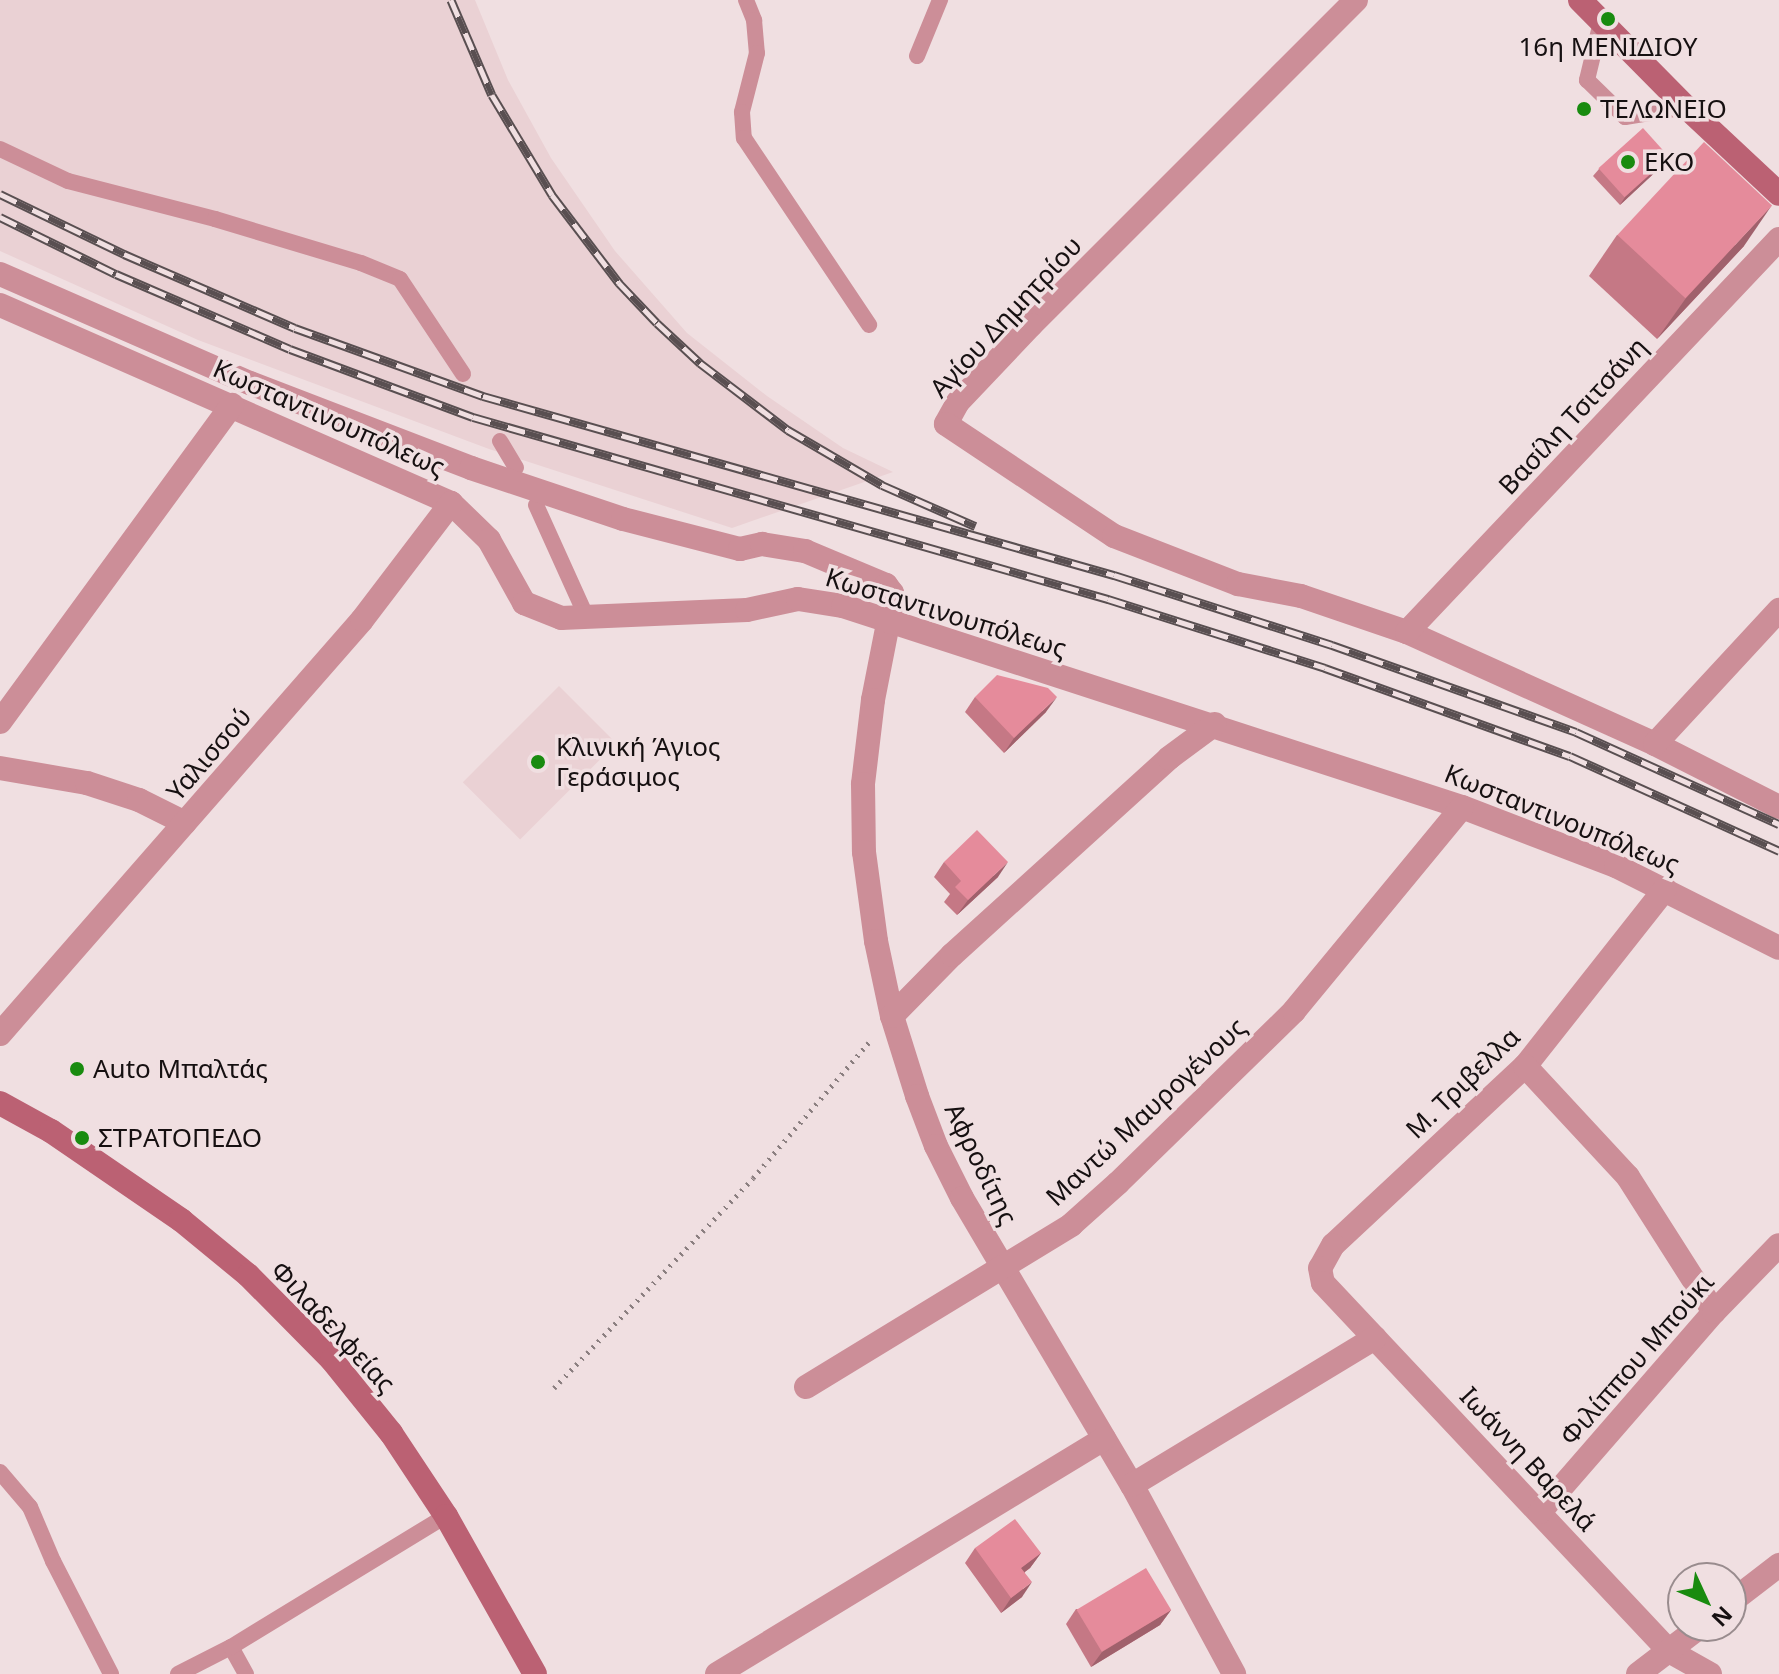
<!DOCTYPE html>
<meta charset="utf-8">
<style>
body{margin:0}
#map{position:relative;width:1779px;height:1674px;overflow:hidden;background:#f0dfe1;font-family:"Noto Sans",sans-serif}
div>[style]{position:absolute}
.built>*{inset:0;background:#ead1d4;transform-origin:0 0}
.path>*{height:5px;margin-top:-2.5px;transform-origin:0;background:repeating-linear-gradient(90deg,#8b7f80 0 2px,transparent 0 8px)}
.service>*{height:16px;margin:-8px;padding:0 8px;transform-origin:8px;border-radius:8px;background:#cc8e98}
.minor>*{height:24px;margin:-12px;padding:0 12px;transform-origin:12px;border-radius:12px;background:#cc8e98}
.secondary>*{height:24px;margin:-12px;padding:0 12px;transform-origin:12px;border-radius:12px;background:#bb6173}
.rail>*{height:9px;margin-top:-4.5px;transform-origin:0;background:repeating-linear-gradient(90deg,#f0dfe1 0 18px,#594f51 0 36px);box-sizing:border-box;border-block:2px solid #594f51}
.wall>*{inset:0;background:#c57885}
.shaded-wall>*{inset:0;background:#a0616c}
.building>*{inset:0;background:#e58b9b;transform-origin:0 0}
.dots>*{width:22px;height:22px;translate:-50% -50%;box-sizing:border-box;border:4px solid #f0dfe1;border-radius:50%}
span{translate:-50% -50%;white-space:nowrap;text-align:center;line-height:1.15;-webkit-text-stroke:7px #f0dfe1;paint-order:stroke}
.poi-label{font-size:26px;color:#161011}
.left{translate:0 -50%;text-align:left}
.street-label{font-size:26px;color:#161011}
.north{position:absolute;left:1667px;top:1562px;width:80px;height:80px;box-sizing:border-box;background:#f0dfe1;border:2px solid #998c8e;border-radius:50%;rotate:134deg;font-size:22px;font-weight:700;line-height:32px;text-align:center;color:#161011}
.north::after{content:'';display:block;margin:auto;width:28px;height:36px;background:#198b0f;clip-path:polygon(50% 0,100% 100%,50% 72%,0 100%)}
</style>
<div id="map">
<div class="built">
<i style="clip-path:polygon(0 0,475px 0,508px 80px,551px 158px,615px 251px,687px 333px,767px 396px,843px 448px,893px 472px,732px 528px,489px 449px,198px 340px,0 251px)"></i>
<i style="left:559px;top:686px;width:81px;height:136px;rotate:45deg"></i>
</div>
<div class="path">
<i style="left:554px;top:1388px;width:289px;rotate:-46.5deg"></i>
<i style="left:753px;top:1178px;width:180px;rotate:-49.5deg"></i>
</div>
<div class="service">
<i style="left:746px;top:0;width:22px;rotate:68deg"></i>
<i style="left:754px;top:20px;width:33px;rotate:85deg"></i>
<i style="left:757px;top:53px;width:61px;rotate:104.3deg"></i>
<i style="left:742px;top:112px;width:26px;rotate:86deg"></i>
<i style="left:744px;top:138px;width:225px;rotate:56.2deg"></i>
<i style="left:1601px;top:22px;width:60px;rotate:103.6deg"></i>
<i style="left:1587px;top:80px;width:53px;rotate:44.2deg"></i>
<i style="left:1625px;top:117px;width:62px;rotate:-9.3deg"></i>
<i style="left:917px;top:56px;width:61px;rotate:-67.7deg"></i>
<i style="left:0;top:149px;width:75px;rotate:25.2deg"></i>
<i style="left:68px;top:181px;width:152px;rotate:14.5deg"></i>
<i style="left:215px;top:219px;width:152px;rotate:16.8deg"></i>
<i style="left:361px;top:263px;width:42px;rotate:22.3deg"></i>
<i style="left:400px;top:279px;width:114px;rotate:56.4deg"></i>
<i style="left:500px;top:441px;width:31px;rotate:59deg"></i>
<i style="left:536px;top:505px;width:124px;rotate:65.7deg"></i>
<i style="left:0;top:1472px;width:46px;rotate:49.4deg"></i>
<i style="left:30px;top:1507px;width:59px;rotate:66.9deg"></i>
<i style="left:53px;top:1561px;width:127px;rotate:62.8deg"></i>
<i style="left:231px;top:1647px;width:31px;rotate:61deg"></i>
<i style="left:178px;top:1674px;width:59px;rotate:-27deg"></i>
<i style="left:231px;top:1647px;width:252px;rotate:-31.4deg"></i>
</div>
<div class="minor">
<i style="left:1356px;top:0;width:460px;rotate:135deg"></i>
<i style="left:1031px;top:325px;width:106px;rotate:133.5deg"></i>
<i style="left:958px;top:402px;width:25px;rotate:119deg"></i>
<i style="left:946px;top:424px;width:202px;rotate:33.7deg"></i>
<i style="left:1114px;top:536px;width:133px;rotate:21.2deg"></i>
<i style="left:1238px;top:584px;width:64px;rotate:10.8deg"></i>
<i style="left:1301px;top:596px;width:112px;rotate:18.8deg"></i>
<i style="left:1407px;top:632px;width:272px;rotate:24.3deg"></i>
<i style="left:1655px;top:744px;width:139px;rotate:26.9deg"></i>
<i style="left:0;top:274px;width:273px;rotate:23.6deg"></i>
<i style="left:250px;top:383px;width:237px;rotate:21deg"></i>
<i style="left:471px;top:468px;width:160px;rotate:18.5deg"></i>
<i style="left:623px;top:519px;width:121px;rotate:14.4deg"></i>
<i style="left:740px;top:549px;width:23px;rotate:-13deg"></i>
<i style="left:762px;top:544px;width:44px;rotate:9.2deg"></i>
<i style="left:805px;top:551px;width:88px;rotate:22.8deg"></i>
<i style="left:886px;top:585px;width:10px;rotate:53deg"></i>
<i style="left:892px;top:593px;width:10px;rotate:90deg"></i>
<i style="left:892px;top:603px;width:99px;rotate:101.1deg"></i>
<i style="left:873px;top:700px;width:85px;rotate:96.8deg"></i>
<i style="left:863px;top:784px;width:68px;rotate:89.2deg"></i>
<i style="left:864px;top:852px;width:90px;rotate:82.3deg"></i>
<i style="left:876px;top:941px;width:77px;rotate:78deg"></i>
<i style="left:892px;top:1016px;width:84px;rotate:72.6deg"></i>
<i style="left:917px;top:1096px;width:53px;rotate:69.2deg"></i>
<i style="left:936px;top:1146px;width:58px;rotate:63.4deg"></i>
<i style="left:962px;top:1198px;width:334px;rotate:59.4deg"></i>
<i style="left:1132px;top:1485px;width:215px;rotate:61.6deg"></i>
<i style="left:0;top:305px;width:493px;rotate:23.7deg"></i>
<i style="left:451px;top:503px;width:53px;rotate:44.2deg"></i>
<i style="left:489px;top:540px;width:72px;rotate:60.9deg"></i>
<i style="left:524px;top:603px;width:40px;rotate:22deg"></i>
<i style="left:561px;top:618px;width:186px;rotate:-2.5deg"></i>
<i style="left:747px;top:610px;width:52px;rotate:-12.2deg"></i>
<i style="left:798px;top:599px;width:46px;rotate:8.8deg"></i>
<i style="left:843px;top:606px;width:651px;rotate:17.99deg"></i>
<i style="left:1462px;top:807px;width:165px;rotate:21deg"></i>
<i style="left:1616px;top:866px;width:182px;rotate:26.7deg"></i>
<i style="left:1407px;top:632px;width:541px;rotate:-46.57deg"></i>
<i style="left:0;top:722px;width:393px;rotate:-53.8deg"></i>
<i style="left:1655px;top:744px;width:183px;rotate:-47.2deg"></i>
<i style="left:0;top:768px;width:88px;rotate:9.8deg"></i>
<i style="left:87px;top:783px;width:55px;rotate:18.1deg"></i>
<i style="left:139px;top:800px;width:51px;rotate:26.6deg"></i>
<i style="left:1665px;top:889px;width:226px;rotate:128.3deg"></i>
<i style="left:1525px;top:1066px;width:262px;rotate:137deg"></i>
<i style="left:1333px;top:1245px;width:26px;rotate:119deg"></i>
<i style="left:1320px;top:1268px;width:15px;rotate:79deg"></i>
<i style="left:1323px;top:1283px;width:505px;rotate:46.76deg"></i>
<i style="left:1669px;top:1651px;width:47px;rotate:29.3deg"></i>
<i style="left:892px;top:1016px;width:86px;rotate:-45.5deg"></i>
<i style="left:952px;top:955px;width:293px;rotate:-42.2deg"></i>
<i style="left:1169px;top:758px;width:57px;rotate:-36.5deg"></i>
<i style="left:0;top:1034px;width:550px;rotate:-48.83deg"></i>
<i style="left:362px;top:620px;width:147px;rotate:-52.7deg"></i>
<i style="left:1525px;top:1066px;width:151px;rotate:47.1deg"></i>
<i style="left:1628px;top:1177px;width:160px;rotate:57.5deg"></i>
<i style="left:806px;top:1387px;width:311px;rotate:-31.4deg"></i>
<i style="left:1071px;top:1225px;width:63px;rotate:-41.8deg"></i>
<i style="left:1118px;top:1183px;width:246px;rotate:-44.3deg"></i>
<i style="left:1294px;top:1011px;width:264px;rotate:-50.5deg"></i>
<i style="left:1132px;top:1485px;width:284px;rotate:-31.2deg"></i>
<i style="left:1540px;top:1512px;width:265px;rotate:-49deg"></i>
<i style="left:1714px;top:1312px;width:93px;rotate:-45.9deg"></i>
<i style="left:1731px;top:1602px;width:61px;rotate:-37.6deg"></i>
<i style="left:717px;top:1674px;width:453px;rotate:-31.3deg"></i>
<i style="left:1638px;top:1674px;width:79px;rotate:-37.3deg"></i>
</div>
<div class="secondary">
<i style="left:1580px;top:0;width:151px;rotate:45.3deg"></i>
<i style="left:1686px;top:107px;width:127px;rotate:43.1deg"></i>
<i style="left:0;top:1103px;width:58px;rotate:28.8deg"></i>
<i style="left:51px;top:1131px;width:158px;rotate:34.4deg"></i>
<i style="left:181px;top:1220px;width:87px;rotate:39.4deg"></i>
<i style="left:248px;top:1275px;width:120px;rotate:45.3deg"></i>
<i style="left:332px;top:1360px;width:94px;rotate:51.1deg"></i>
<i style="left:391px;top:1433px;width:100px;rotate:56.5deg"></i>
<i style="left:446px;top:1516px;width:181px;rotate:60.6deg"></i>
</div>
<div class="rail">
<i style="left:451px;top:0;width:103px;rotate:66.7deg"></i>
<i style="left:492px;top:95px;width:117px;rotate:59deg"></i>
<i style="left:552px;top:195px;width:111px;rotate:52.7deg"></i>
<i style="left:619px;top:283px;width:55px;rotate:46.5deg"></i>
<i style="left:657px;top:323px;width:59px;rotate:42.9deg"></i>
<i style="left:700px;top:363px;width:111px;rotate:37.3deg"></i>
<i style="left:788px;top:430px;width:109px;rotate:30.3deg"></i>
<i style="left:882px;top:485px;width:102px;rotate:23.8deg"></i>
<i style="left:0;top:194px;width:138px;rotate:25.8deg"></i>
<i style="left:124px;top:254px;width:186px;rotate:23.4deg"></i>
<i style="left:295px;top:328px;width:200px;rotate:19.9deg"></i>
<i style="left:483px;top:396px;width:656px;rotate:15.84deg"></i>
<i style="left:1114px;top:575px;width:229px;rotate:17.8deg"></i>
<i style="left:1332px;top:645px;width:259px;rotate:19.6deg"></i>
<i style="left:1576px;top:732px;width:223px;rotate:24.4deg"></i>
<i style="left:0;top:217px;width:129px;rotate:26.2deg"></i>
<i style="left:116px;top:274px;width:189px;rotate:23.3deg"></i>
<i style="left:290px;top:349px;width:195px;rotate:20.4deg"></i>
<i style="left:473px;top:417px;width:661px;rotate:15.99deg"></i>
<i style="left:1108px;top:599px;width:228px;rotate:17.6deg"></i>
<i style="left:1325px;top:668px;width:260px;rotate:19.8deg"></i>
<i style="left:1570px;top:756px;width:230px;rotate:24.4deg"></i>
</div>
<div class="wall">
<i style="clip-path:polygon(1664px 164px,1620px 205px,1593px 176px,1599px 169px)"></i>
<i style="clip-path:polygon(1617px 235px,1744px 246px,1657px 339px,1589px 276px)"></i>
<i style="clip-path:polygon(975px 697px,1046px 712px,1004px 753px,965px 712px)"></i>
<i style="clip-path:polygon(944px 862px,998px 877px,957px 915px,944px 902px,950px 894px,934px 877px)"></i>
<i style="clip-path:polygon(975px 1548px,1041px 1553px,1030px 1568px,1025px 1572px,1022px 1597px,1001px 1613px,965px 1563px)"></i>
<i style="clip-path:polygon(1076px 1609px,1171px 1610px,1160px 1625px,1091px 1667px,1066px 1624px)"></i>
</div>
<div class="shaded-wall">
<i style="clip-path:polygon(1669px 157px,1664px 164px,1620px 205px,1625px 197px)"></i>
<i style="clip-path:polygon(1772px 205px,1744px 246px,1657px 339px,1686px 298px)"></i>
<i style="clip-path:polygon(1057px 697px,1046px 712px,1004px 753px,1014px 738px)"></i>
<i style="clip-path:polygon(1008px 862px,998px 877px,957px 915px,968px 900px)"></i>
<i style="clip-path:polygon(1041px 1553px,1030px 1568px,1011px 1582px,1021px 1568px)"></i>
<i style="clip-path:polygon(1032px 1582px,1022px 1597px,1001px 1613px,1011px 1598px)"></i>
<i style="clip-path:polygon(1171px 1610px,1160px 1625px,1091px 1667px,1102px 1652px)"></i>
</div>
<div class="building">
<i style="left:1643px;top:128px;width:39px;height:60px;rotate:48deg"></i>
<i style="left:1704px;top:142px;width:93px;height:127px;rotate:43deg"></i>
<i style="clip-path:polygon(997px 675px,1048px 688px,1057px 697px,1014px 738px,975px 697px)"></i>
<i style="clip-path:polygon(977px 830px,1008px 862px,968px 900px,955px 887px,961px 881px,944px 862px)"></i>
<i style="clip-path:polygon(1015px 1519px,1041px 1553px,1021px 1568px,1032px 1582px,1011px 1598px,975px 1548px)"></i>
<i style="left:1146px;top:1568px;width:49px;height:81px;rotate:59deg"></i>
</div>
<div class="dots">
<i style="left:1608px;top:19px;background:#198b0f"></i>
<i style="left:1584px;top:109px;background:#198b0f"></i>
<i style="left:1628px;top:162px;background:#198b0f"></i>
<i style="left:538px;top:762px;background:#198b0f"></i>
<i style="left:77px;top:1069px;background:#198b0f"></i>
<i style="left:82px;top:1138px;background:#198b0f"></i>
</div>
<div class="poi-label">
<span style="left:1608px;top:47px">16η ΜΕΝΙΔΙΟΥ</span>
<span class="left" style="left:1600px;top:109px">ΤΕΛΩΝΕΙΟ</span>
<span class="left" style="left:1644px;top:162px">EKO</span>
<span class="left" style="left:556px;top:762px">Κλινική Άγιος<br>Γεράσιμος</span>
<span class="left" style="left:93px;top:1069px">Auto Μπαλτάς</span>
<span class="left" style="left:98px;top:1138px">ΣΤΡΑΤΟΠΕΔΟ</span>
</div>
<div class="street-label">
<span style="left:1006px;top:317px;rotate:-47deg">Αγίου Δημητρίου</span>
<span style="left:1573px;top:416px;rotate:-47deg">Βασίλη Τσιτσάνη</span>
<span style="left:329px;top:418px;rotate:24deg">Κωσταντινουπόλεως</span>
<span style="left:946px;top:613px;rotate:17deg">Κωσταντινουπόλεως</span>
<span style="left:209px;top:754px;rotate:-49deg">Υαλισσού</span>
<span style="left:1562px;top:819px;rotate:22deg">Κωσταντινουπόλεως</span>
<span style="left:1463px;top:1083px;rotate:-44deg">Μ. Τριβελλα</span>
<span style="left:1146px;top:1112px;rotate:-43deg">Μαντώ Μαυρογένους</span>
<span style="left:981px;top:1164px;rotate:64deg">Αφροδίτης</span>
<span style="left:333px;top:1327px;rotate:47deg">Φιλαδελφείας</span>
<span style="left:1637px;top:1359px;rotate:-49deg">Φιλίππου Μπούκι</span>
<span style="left:1528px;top:1459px;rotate:47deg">Ιωάννη Βαρελά</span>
</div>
<div class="north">N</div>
</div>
